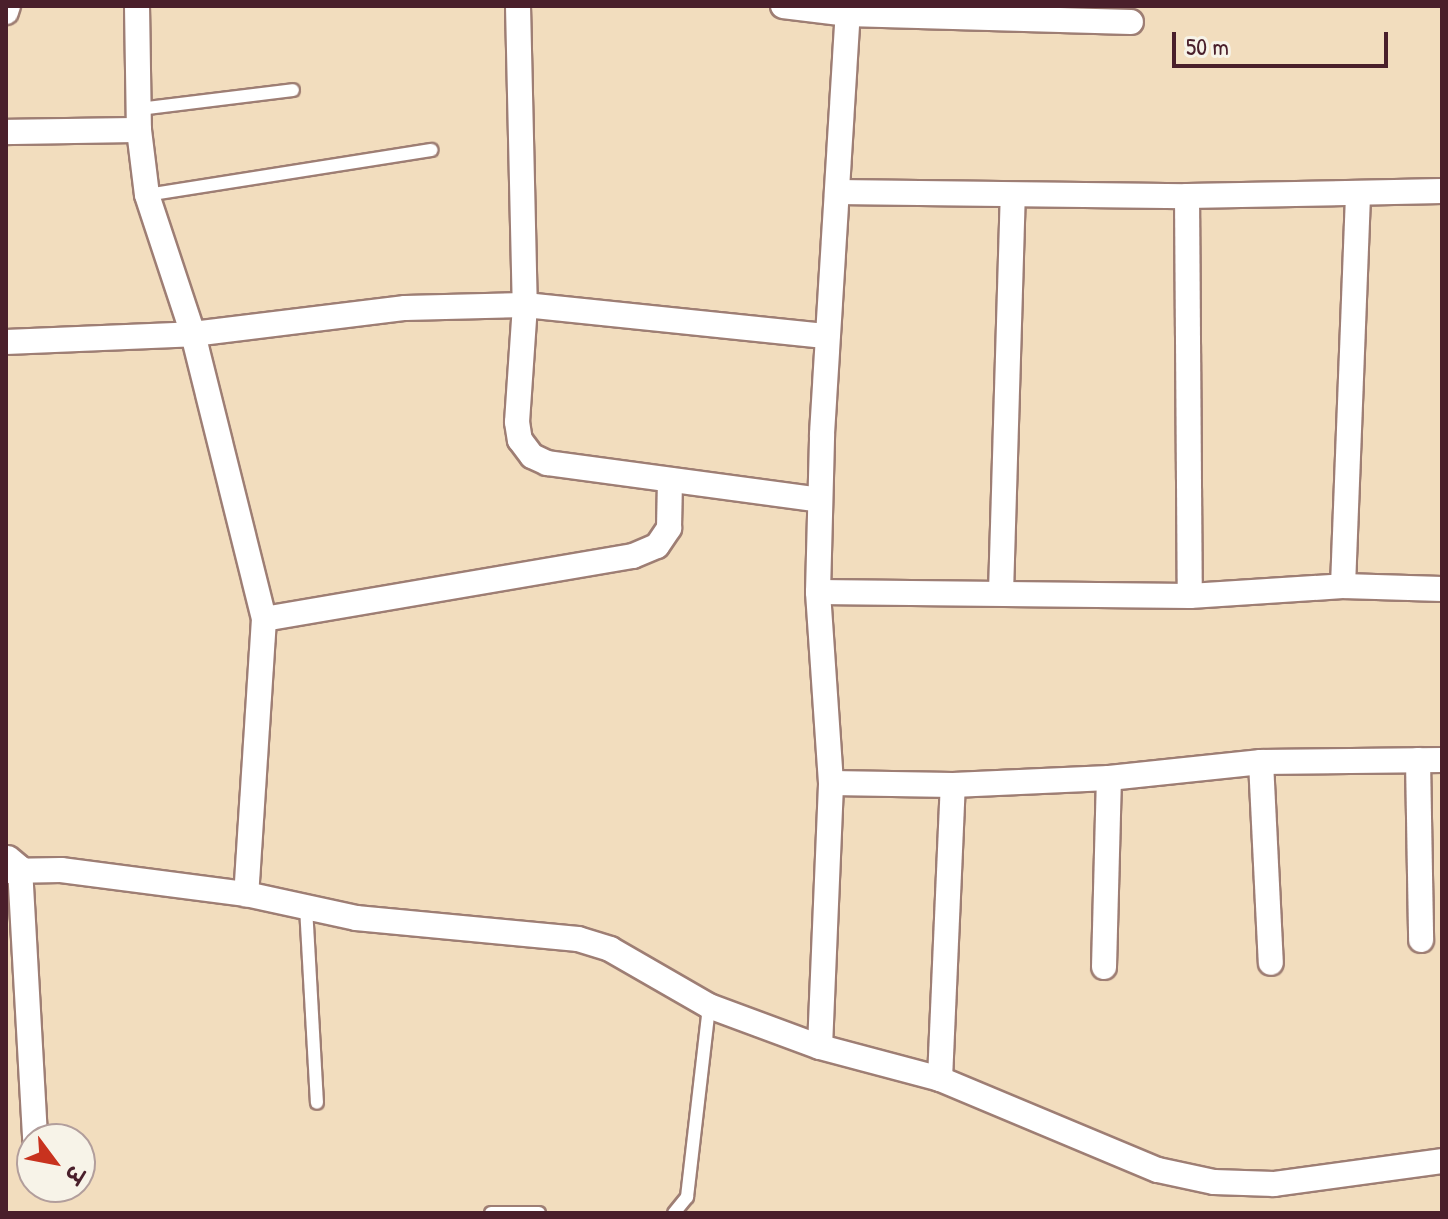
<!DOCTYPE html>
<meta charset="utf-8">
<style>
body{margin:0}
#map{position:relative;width:1448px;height:1219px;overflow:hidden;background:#f2ddbe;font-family:"Patrick Hand","Playpen Sans Deva",sans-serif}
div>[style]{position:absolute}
.roads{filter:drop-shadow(2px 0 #9e7e74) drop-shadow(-2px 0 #9e7e74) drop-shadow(0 2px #9e7e74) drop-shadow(0 -2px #9e7e74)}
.lane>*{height:12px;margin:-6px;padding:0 6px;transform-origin:6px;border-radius:6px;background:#fff}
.street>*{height:24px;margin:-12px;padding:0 12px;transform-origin:12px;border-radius:12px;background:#fff}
span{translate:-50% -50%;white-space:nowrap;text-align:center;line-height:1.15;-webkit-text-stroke:6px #f7f3e8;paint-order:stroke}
.frame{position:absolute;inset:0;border:8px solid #4a1f2b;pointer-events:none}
.north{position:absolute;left:16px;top:1123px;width:80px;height:80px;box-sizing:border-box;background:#f7f3e8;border:2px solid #b29e9c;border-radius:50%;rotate:122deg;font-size:22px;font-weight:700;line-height:32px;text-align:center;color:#4a1f2b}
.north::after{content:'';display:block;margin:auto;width:28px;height:36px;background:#c8321e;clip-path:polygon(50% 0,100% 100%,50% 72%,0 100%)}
.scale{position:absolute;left:1172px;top:32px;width:216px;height:36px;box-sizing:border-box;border:4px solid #4a1f2b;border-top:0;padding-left:10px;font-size:24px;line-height:28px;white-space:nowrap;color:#4a1f2b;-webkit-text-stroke:6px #f7f3e8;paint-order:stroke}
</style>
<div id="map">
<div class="roads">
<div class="lane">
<i style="left:139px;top:109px;width:155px;rotate:-7deg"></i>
<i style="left:147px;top:195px;width:288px;rotate:-9deg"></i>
<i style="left:306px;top:907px;width:196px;rotate:86.8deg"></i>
<i style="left:491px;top:1213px;width:48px"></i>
<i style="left:674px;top:1213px;width:21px;rotate:-51deg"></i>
<i style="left:687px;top:1197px;width:192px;rotate:-83.4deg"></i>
</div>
<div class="street">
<i style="left:137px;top:6px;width:124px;rotate:89.1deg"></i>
<i style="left:139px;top:130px;width:65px;rotate:83deg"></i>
<i style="left:147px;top:195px;width:146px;rotate:71.7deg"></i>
<i style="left:193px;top:334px;width:294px;rotate:76deg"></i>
<i style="left:264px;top:619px;width:276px;rotate:93.7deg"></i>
<i style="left:518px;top:6px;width:299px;rotate:88.7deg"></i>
<i style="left:525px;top:305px;width:117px;rotate:93.9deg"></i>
<i style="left:517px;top:422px;width:18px;rotate:81deg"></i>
<i style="left:520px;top:440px;width:20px;rotate:53deg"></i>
<i style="left:532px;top:456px;width:17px;rotate:25deg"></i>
<i style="left:547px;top:463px;width:275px;rotate:7.7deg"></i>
<i style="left:783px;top:6px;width:64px;rotate:7.1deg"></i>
<i style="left:847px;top:14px;width:284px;rotate:1.6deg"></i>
<i style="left:6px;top:12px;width:6px;rotate:-72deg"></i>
<i style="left:6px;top:132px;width:133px;rotate:-0.9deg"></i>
<i style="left:837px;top:192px;width:350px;rotate:0.7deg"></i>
<i style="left:1187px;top:196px;width:255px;rotate:-1.1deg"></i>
<i style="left:1187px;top:196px;width:400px;rotate:89.6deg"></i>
<i style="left:6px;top:342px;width:187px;rotate:-2.4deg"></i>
<i style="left:193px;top:334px;width:214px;rotate:-7deg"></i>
<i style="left:405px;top:308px;width:120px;rotate:-1.4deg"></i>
<i style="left:525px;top:305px;width:304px;rotate:5.9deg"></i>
<i style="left:1343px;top:586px;width:393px;rotate:-87.8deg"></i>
<i style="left:818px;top:592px;width:372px;rotate:0.6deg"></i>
<i style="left:1190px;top:596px;width:153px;rotate:-3.7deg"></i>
<i style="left:1343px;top:586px;width:99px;rotate:1.7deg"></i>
<i style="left:1001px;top:593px;width:398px;rotate:-88.3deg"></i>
<i style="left:264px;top:619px;width:374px;rotate:-9.7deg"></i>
<i style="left:633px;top:556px;width:26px;rotate:-23deg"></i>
<i style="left:657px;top:546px;width:22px;rotate:-56deg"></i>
<i style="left:669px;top:528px;width:48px;rotate:-88.8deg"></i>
<i style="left:1418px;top:760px;width:180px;rotate:89deg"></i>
<i style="left:1261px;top:762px;width:201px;rotate:87.2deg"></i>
<i style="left:831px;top:783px;width:122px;rotate:0.9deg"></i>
<i style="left:953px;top:785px;width:156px;rotate:-2.6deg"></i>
<i style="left:1109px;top:778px;width:153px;rotate:-6deg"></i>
<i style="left:1261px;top:762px;width:181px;rotate:-0.6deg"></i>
<i style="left:8px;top:858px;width:16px;rotate:40deg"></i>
<i style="left:20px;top:868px;width:271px;rotate:86.8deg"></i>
<i style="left:6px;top:871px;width:55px;rotate:-1deg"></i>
<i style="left:61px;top:870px;width:187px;rotate:7.4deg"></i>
<i style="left:246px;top:894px;width:113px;rotate:12.3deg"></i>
<i style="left:356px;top:918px;width:223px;rotate:5.4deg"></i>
<i style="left:578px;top:939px;width:34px;rotate:17deg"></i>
<i style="left:610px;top:949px;width:114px;rotate:29.9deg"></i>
<i style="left:709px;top:1006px;width:118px;rotate:20.3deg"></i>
<i style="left:820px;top:1047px;width:124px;rotate:14.9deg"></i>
<i style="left:940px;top:1079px;width:236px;rotate:22.7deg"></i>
<i style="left:1158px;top:1170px;width:57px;rotate:12.1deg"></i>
<i style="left:1214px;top:1182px;width:60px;rotate:1.9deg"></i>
<i style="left:1274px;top:1184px;width:170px;rotate:-7.8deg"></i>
<i style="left:1104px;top:967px;width:189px;rotate:-88.5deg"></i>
<i style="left:820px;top:1047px;width:264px;rotate:-87.6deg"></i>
<i style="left:831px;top:783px;width:191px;rotate:-93.9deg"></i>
<i style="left:818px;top:592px;width:158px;rotate:-88.5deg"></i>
<i style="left:822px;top:434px;width:429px;rotate:-86.5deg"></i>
<i style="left:940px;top:1079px;width:294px;rotate:-87.5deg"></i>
</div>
</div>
<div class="frame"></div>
<div class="north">उ</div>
<div class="scale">50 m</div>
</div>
